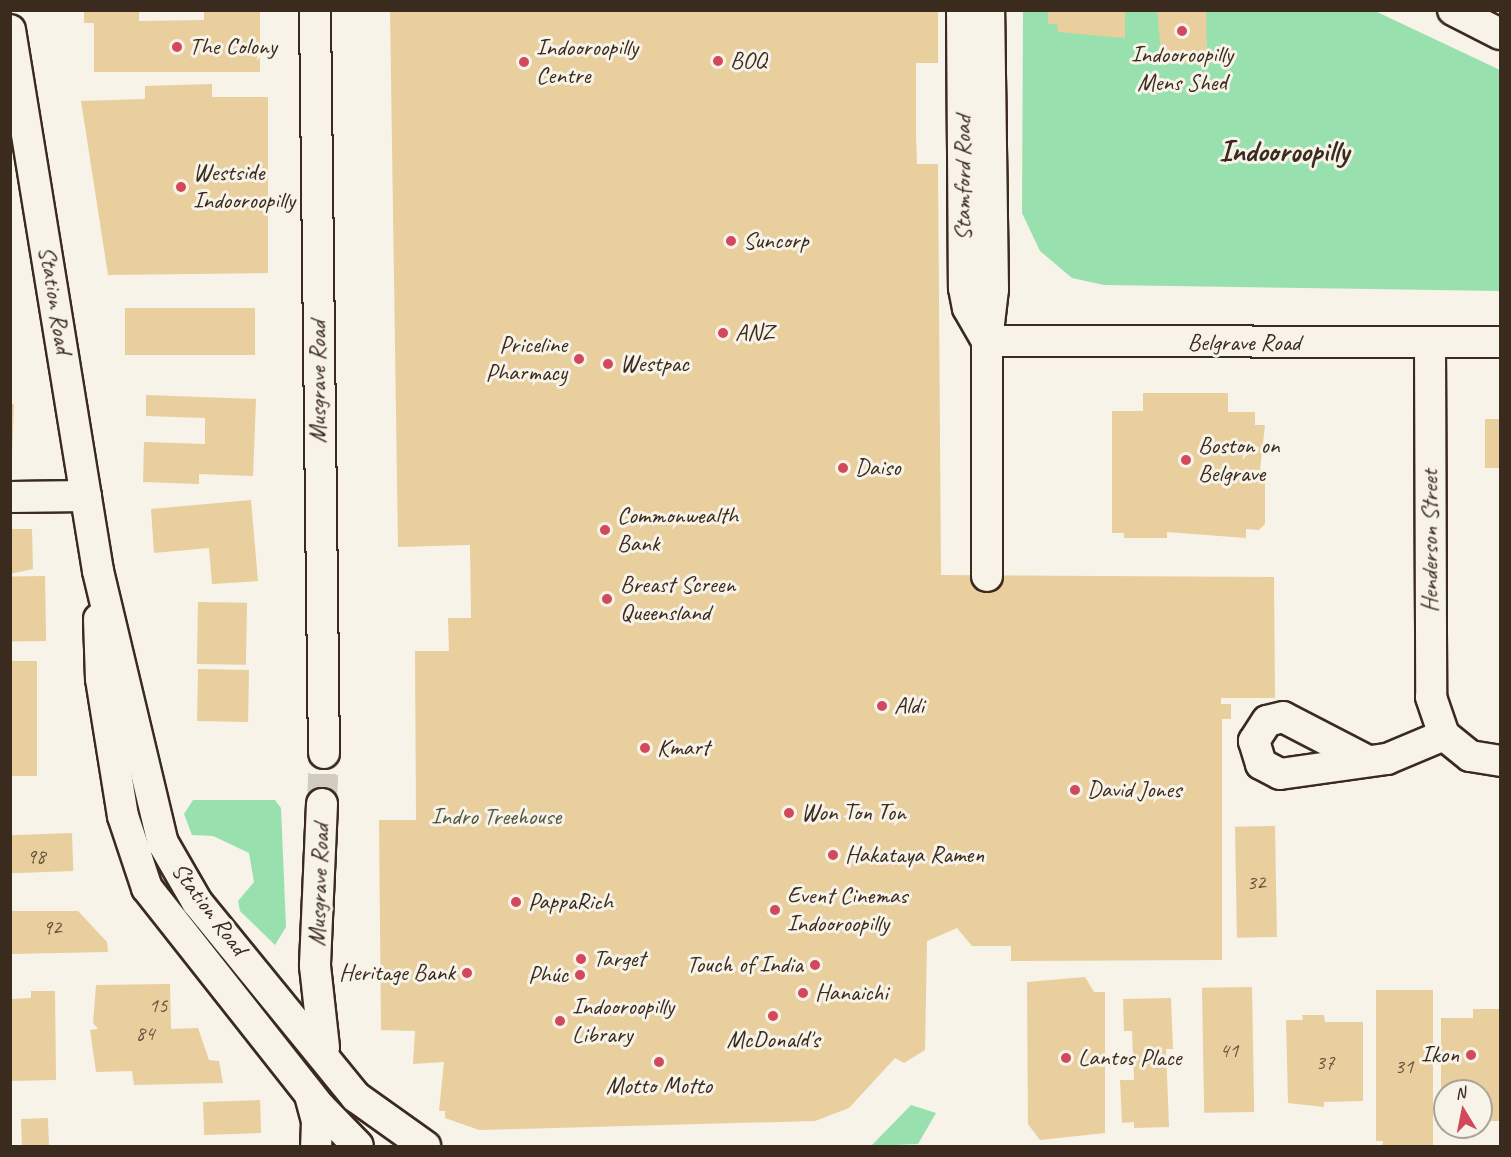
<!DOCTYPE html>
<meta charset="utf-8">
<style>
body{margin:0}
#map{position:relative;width:1511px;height:1157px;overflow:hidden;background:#f7f3e8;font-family:Caveat,sans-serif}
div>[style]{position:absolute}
.green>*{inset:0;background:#98e1af}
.building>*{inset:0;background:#e9ce9e;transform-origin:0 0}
.minor-tunnel>*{height:30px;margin-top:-15px;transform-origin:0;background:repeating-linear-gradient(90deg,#d1cbc0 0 30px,transparent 0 45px)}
.roads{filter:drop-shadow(2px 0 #3b2a1e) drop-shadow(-2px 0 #3b2a1e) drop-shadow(0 2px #3b2a1e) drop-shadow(0 -2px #3b2a1e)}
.minor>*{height:30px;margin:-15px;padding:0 15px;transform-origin:15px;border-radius:15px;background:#f7f3e8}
.dots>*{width:16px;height:16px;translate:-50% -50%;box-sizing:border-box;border:3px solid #f7f3e8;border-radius:50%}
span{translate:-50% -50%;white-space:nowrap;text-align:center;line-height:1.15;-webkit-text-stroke:6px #f7f3e8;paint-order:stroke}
.number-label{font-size:21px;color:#66533e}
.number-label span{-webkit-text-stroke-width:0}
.poi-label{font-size:24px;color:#3b2a1e}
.left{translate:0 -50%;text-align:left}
.right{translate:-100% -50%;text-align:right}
.street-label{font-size:24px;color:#3b2a1e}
.park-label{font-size:24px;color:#525842}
.district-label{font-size:30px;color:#3b2a1e;font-weight:700}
.frame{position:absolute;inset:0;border:12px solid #3b2a1e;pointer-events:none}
.north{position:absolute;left:1433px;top:1079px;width:60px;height:60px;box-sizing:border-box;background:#f7f3e8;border:2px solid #aca397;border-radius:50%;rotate:350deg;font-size:16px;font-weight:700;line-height:24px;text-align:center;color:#3b2a1e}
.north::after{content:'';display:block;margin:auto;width:21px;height:27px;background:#d1495b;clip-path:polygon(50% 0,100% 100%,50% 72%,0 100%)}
</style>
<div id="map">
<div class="green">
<i style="clip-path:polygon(1023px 11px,1375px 11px,1500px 70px,1500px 291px,1104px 285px,1072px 278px,1040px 251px,1022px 213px)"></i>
<i style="clip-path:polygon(193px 800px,275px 800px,281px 808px,286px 927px,275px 945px,240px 911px,238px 901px,254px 882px,249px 853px,213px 836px,192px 835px,184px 814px)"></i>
<i style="clip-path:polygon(911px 1105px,936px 1113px,918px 1144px,871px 1146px)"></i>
</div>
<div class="building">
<i style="clip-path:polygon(84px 10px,139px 10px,139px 21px,204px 20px,204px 10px,260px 10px,260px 72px,94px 72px,94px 23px,84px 23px)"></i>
<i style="clip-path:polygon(390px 10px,938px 10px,938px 63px,916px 63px,916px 137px,917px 164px,938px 164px,941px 575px,1274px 577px,1275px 698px,1221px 698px,1221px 704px,1231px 704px,1231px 719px,1222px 719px,1222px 960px,1011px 961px,1011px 946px,972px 946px,957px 928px,927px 941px,925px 1050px,904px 1063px,895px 1058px,849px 1108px,815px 1121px,479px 1130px,445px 1118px,445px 1111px,439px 1111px,444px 1062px,413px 1064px,415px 1031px,381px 1030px,379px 820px,416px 820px,415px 651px,449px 651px,448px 618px,471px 618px,470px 545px,398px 547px)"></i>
<i style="clip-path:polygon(1048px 10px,1125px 10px,1125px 38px,1058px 32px,1057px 24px,1048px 24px)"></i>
<i style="clip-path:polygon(1157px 10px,1206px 10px,1207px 52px,1198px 52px,1198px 63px,1162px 64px)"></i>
<i style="clip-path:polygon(212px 84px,212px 97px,268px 97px,268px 273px,108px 275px,81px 101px,145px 99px,145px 86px)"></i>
<i style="left:125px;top:308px;width:130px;height:47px"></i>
<i style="clip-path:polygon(1143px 393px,1228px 393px,1228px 412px,1255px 412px,1255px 425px,1265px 425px,1260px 470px,1254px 470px,1254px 481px,1265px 481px,1265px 524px,1259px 530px,1246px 529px,1246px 538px,1167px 532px,1167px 538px,1124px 538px,1124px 533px,1112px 533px,1112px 411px,1143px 411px)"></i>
<i style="clip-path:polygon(146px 395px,256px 399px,253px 476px,199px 474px,199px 484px,143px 482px,144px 442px,205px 444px,205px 418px,146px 416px)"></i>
<i style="clip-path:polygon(10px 404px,14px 404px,12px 455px,10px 455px)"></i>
<i style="left:1485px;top:419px;width:15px;height:49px"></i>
<i style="clip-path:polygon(251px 500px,258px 581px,212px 584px,209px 548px,154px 553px,151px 509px)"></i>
<i style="clip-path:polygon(10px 529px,32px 529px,33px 569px,10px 574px)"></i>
<i style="left:45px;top:576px;width:65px;height:35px;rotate:89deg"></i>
<i style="left:198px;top:602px;width:49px;height:62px;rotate:1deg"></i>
<i style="left:10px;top:661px;width:27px;height:115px"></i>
<i style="left:198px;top:669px;width:51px;height:52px;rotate:1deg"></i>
<i style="left:1275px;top:826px;width:111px;height:40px;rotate:89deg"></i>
<i style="left:72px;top:833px;width:38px;height:62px;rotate:88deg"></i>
<i style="clip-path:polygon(11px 911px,78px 911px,107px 942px,108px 952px,10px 954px)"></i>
<i style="clip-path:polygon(1085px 977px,1094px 992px,1105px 992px,1105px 1133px,1040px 1140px,1028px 1124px,1027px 982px)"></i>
<i style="clip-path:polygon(170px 984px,171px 1029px,198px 1028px,209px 1060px,219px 1061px,223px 1083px,134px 1085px,132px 1071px,96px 1072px,90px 1030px,98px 1029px,93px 1023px,96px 985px)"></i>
<i style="left:1252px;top:987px;width:125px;height:50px;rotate:89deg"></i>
<i style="clip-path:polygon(1376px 990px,1433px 990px,1433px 1146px,1382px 1146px,1383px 1141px,1376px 1141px)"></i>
<i style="clip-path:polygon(31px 991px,55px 991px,56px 1080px,10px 1081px,10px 999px,31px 998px)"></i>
<i style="clip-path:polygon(1171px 998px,1173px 1049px,1166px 1049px,1169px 1127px,1134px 1128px,1134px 1122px,1122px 1123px,1120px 1080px,1134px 1080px,1132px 1031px,1124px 1031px,1123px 999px)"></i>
<i style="clip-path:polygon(1473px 1009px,1500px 1009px,1500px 1121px,1481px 1121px,1481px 1091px,1445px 1091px,1441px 1121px,1441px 1018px,1473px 1018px)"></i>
<i style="clip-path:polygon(1302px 1015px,1324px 1015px,1325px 1022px,1363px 1022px,1363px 1101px,1324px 1102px,1324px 1107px,1288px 1103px,1286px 1020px,1303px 1020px)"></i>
<i style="left:260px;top:1100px;width:33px;height:57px;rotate:88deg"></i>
<i style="left:48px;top:1118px;width:28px;height:27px;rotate:88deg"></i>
</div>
<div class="minor-tunnel">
<i style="left:322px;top:804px;width:51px;rotate:-87.8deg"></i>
</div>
<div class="roads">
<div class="minor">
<i style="left:315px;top:10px;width:743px;rotate:89.31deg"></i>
<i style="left:962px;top:10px;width:278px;rotate:89.6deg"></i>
<i style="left:964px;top:288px;width:20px;rotate:79deg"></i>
<i style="left:968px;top:308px;width:38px;rotate:60deg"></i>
<i style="left:1453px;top:10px;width:53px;rotate:27.1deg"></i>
<i style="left:10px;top:30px;width:548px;rotate:80.76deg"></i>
<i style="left:98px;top:571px;width:280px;rotate:76.6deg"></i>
<i style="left:163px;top:843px;width:68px;rotate:60deg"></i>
<i style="left:197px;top:902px;width:252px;rotate:50.8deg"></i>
<i style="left:356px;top:1097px;width:85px;rotate:35.4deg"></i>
<i style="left:987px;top:341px;width:513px;rotate:0.11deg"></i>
<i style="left:1430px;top:343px;width:354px;rotate:89.8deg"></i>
<i style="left:1431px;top:697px;width:40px;rotate:71.1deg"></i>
<i style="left:10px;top:497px;width:76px;rotate:-0.8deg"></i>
<i style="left:987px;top:576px;width:235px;rotate:-90deg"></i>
<i style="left:987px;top:341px;width:52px;rotate:-83.4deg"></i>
<i style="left:993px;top:289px;width:279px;rotate:-90.8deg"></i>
<i style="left:99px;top:619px;width:60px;rotate:88.1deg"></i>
<i style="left:101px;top:679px;width:139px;rotate:80.9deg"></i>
<i style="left:123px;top:816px;width:76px;rotate:71.6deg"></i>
<i style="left:147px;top:888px;width:279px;rotate:51.7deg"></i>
<i style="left:320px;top:1107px;width:54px;rotate:45.7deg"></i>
<i style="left:1366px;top:760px;width:93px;rotate:-152.6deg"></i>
<i style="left:1283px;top:717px;width:16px;rotate:166deg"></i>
<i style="left:1267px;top:721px;width:24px;rotate:123deg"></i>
<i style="left:1254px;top:741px;width:24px;rotate:73deg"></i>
<i style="left:1261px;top:764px;width:21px;rotate:28deg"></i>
<i style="left:1280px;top:774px;width:108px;rotate:-8deg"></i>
<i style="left:1387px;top:759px;width:62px;rotate:-22.8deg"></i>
<i style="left:1444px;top:735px;width:33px;rotate:39deg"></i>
<i style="left:1470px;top:756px;width:30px;rotate:9deg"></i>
<i style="left:322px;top:804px;width:162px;rotate:92.5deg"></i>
<i style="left:315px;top:966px;width:82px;rotate:83.7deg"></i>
<i style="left:310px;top:1095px;width:27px;rotate:75deg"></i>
<i style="left:317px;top:1121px;width:25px;rotate:92deg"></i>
</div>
</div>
<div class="dots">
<i style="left:1182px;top:31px;background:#d1495b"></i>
<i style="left:177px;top:47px;background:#d1495b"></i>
<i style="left:718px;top:61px;background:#d1495b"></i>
<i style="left:524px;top:62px;background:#d1495b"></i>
<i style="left:181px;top:187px;background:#d1495b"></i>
<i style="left:731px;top:241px;background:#d1495b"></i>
<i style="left:723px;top:333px;background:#d1495b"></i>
<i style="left:579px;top:359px;background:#d1495b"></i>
<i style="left:608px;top:364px;background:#d1495b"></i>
<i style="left:1186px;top:460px;background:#d1495b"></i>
<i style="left:843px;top:468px;background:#d1495b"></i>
<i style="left:605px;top:530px;background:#d1495b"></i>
<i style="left:607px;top:599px;background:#d1495b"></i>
<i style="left:882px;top:706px;background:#d1495b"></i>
<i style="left:645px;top:748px;background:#d1495b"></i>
<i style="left:1075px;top:790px;background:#d1495b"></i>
<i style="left:789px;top:813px;background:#d1495b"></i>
<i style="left:833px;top:855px;background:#d1495b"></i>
<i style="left:516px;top:902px;background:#d1495b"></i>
<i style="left:775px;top:910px;background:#d1495b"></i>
<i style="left:581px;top:959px;background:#d1495b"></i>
<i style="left:815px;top:965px;background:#d1495b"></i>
<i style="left:467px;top:973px;background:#d1495b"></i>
<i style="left:580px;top:975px;background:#d1495b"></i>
<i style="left:803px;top:993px;background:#d1495b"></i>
<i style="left:773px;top:1016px;background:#d1495b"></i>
<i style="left:560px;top:1021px;background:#d1495b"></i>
<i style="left:1471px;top:1055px;background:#d1495b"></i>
<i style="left:1066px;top:1058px;background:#d1495b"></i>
<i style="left:659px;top:1062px;background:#d1495b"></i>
</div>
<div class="number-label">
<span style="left:36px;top:856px">98</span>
<span style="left:1256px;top:882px">32</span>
<span style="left:52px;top:927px">92</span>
<span style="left:158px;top:1005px">15</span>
<span style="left:145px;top:1033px">84</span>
<span style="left:1229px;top:1050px">41</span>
<span style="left:1325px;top:1062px">37</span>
<span style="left:1404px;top:1066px">31</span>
</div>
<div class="poi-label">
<span class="left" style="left:189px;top:47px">The Colony</span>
<span class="left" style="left:536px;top:62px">Indooroopilly<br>Centre</span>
<span style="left:1182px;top:69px">Indooroopilly<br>Mens Shed</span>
<span class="left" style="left:730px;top:61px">BOQ</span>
<span class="left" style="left:193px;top:187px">Westside<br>Indooroopilly</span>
<span class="left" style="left:743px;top:241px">Suncorp</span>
<span class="left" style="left:735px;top:333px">ANZ</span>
<span class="right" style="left:567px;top:359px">Priceline<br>Pharmacy</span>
<span class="left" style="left:620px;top:364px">Westpac</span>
<span class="left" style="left:1198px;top:460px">Boston on<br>Belgrave</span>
<span class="left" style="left:855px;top:468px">Daiso</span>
<span class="left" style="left:617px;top:530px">Commonwealth<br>Bank</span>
<span class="left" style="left:620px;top:599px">Breast Screen<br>Queensland</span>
<span class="left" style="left:894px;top:706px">Aldi</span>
<span class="left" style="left:657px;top:748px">Kmart</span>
<span class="left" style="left:1087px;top:790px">David Jones</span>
<span class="left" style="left:801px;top:813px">Won Ton Ton</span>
<span class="left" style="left:845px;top:855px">Hakataya Ramen</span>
<span class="left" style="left:787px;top:910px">Event Cinemas<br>Indooroopilly</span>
<span class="left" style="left:528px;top:902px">PappaRich</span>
<span class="left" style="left:593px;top:959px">Target</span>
<span class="right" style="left:803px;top:965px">Touch of India</span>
<span class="right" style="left:455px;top:973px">Heritage Bank</span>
<span class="right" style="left:568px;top:975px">Phúc</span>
<span class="left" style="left:815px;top:993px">Hanaichi</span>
<span class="left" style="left:572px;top:1021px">Indooroopilly<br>Library</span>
<span style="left:773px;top:1040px">McDonald's</span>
<span class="right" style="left:1459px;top:1055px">Ikon</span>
<span class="left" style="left:1078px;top:1058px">Lantos Place</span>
<span style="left:659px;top:1086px">Motto Motto</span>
</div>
<div class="street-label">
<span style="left:963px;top:178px;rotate:-90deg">Stamford Road</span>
<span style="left:55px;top:300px;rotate:81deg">Station Road</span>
<span style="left:1244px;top:343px">Belgrave Road</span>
<span style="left:318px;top:382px;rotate:-90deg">Musgrave Road</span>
<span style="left:1430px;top:541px;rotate:-90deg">Henderson Street</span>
<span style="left:319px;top:885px;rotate:-88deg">Musgrave Road</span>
<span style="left:209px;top:909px;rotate:53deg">Station Road</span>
</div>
<div class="park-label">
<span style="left:496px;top:817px">Indro Treehouse</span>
</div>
<div class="district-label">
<span style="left:1284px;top:151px">Indooroopilly</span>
</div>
<div class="frame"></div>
<div class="north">N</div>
</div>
